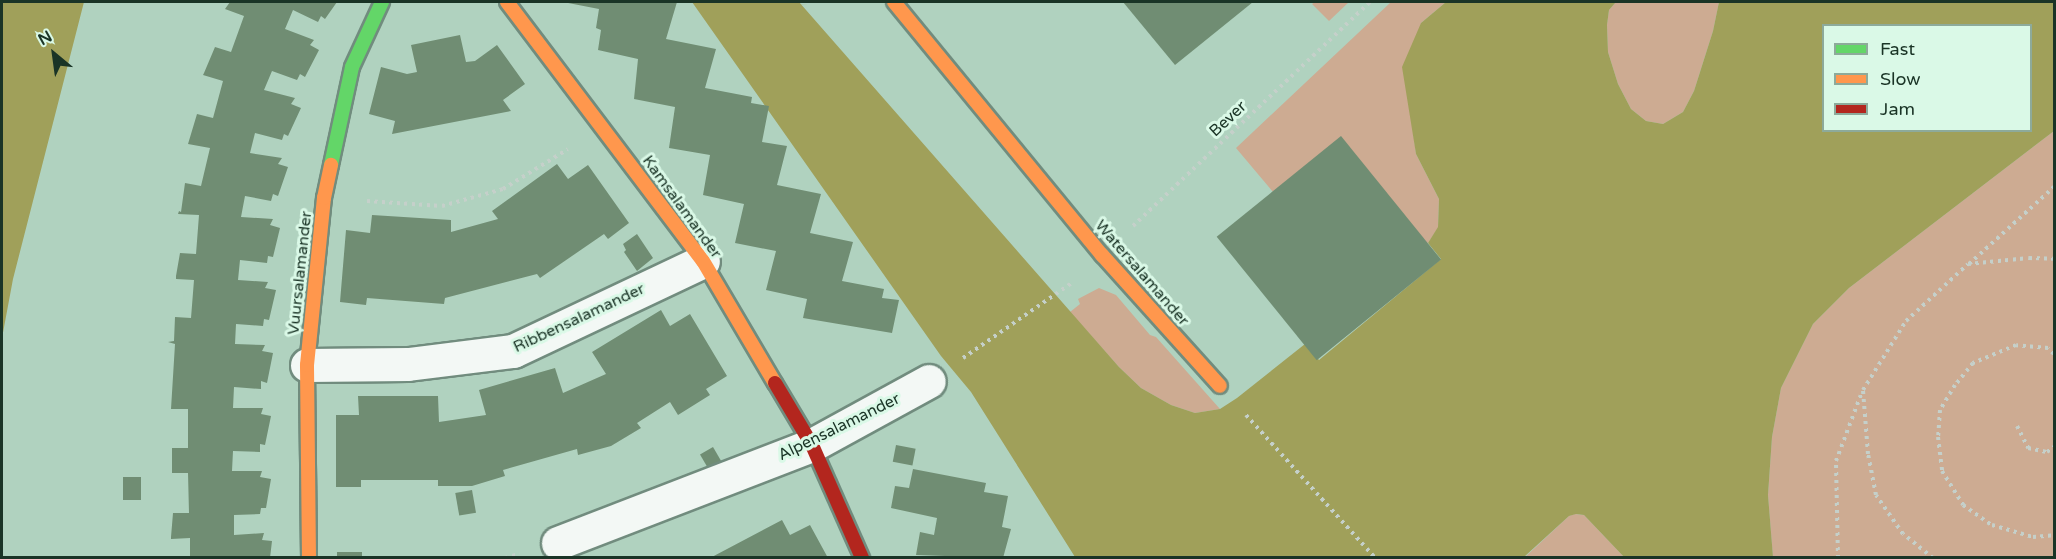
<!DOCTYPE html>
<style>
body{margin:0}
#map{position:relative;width:2056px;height:559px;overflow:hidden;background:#b0d2bf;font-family:"Varela Round",sans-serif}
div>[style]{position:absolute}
.green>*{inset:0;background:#cdab92}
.water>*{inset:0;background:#a0a05a}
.building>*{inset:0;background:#708d73;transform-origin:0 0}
.path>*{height:4px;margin-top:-2px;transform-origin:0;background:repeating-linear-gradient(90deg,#c5d0ca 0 3px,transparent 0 7.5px)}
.roads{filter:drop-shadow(2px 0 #718c7e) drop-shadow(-2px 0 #718c7e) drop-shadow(0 2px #718c7e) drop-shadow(0 -2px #718c7e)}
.street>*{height:33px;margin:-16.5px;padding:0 16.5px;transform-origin:16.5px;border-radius:16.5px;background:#f3f8f5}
.fast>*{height:14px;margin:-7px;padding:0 7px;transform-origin:7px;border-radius:7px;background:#63d668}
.slow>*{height:14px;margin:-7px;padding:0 7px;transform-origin:7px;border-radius:7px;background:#ff974d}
.jam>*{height:14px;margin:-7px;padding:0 7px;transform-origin:7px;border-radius:7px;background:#b3261e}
span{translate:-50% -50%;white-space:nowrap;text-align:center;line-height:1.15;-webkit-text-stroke:6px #daf9e7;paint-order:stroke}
.street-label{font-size:16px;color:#1a3426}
.frame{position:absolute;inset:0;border:3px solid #1a3426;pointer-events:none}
.legend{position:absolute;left:1822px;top:24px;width:210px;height:108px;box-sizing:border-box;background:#daf9e7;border:2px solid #8daa9a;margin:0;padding:8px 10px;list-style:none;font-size:18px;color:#1a3426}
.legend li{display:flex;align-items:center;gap:12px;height:30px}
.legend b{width:30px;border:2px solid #8daa9a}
.north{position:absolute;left:24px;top:24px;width:60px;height:60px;-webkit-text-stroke:4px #daf9e7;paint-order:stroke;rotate:331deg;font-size:16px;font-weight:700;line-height:24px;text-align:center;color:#1a3426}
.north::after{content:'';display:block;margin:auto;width:21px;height:27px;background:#1a3426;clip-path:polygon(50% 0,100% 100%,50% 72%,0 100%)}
</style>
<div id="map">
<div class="green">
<i style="clip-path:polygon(1315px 2px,1349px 2px,1329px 21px,1312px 4px)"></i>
<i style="clip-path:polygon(1391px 2px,1446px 2px,1421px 23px,1412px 123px,1416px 154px,1439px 199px,1438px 228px,1428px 243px,1273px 192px,1236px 148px)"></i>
<i style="clip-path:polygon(1616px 2px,1719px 2px,1713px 31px,1694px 91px,1683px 112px,1663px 124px,1646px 121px,1631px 109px,1618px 84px,1608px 52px,1607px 25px,1609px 10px)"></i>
<i style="clip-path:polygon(2054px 131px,2054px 557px,1773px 558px,1768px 495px,1772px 437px,1781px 388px,1813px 324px,1849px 288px)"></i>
<i style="clip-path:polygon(1099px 288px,1116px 295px,1150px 335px,1156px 337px,1220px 409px,1195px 413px,1171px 405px,1141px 388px,1119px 367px,1070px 312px,1080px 304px,1078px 299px)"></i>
<i style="clip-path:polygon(1575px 514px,1584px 515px,1624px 557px,1524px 558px,1569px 516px)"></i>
</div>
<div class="water">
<i style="clip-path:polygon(2px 2px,84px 2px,13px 279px,2px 338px)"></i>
<i style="clip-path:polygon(evenodd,692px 2px,799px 2px,1119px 367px,1141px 388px,1171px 405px,1195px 413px,1220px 409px,1237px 398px,1305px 344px,1319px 360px,1441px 259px,1428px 243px,1438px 227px,1439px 199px,1416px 154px,1402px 67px,1421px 23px,1446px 2px,1616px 2px,1609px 10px,1607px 25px,1608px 52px,1618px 84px,1631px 109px,1646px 121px,1663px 124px,1683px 112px,1694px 91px,1713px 31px,1719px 2px,2054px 2px,2054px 131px,1849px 288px,1813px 324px,1781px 388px,1772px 437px,1768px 495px,1773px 557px,1624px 557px,1584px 515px,1576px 514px,1569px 516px,1524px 557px,1075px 557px,971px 392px,941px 356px,692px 2px,1824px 26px,2030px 26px,2030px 130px,1824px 130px,1824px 26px)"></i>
</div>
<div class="building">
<i style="clip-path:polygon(230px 2px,337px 2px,325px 19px,321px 16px,318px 22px,293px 10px,285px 29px,314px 40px,310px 45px,319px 50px,305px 77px,300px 74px,297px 80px,272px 71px,264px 90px,295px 98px,291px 104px,301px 108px,288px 136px,284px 134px,282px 140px,255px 133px,250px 153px,282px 158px,278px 164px,288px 167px,278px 196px,273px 194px,271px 201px,245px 196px,241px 217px,273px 219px,270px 225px,280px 228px,273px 257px,268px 256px,267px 263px,240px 260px,238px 280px,268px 282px,265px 288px,276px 290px,269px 320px,264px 319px,263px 326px,236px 324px,235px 344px,265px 345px,262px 351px,273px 353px,267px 383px,261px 381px,261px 389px,234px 387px,233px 408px,263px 408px,261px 414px,271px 416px,265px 445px,260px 444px,260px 452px,233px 451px,232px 471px,262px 471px,260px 477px,271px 479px,266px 508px,261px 508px,260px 514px,234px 515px,234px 535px,264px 533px,262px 540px,272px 541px,270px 558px,190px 558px,190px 538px,171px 539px,171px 537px,173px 513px,189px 513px,188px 473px,172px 473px,172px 448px,188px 448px,188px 409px,171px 409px,175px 344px,168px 342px,174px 341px,175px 317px,191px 318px,194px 280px,176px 279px,176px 276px,180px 253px,196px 254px,199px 215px,178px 214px,179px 211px,181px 212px,185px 183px,201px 186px,210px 148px,188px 144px,197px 114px,213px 118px,223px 81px,203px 75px,204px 73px,215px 47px,231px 52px,244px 16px,225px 9px)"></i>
<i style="clip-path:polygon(563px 2px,677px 2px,666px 39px,716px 49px,705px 88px,752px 97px,751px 103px,769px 106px,762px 142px,787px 146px,777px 185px,821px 194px,810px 233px,853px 242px,842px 281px,884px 289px,882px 298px,899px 300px,892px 333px,803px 318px,807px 299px,766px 290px,776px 251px,735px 243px,744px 204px,703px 195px,710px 155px,669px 148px,675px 107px,634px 99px,638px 59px,598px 50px,601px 30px,596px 28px,599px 9px)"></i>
<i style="clip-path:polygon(1123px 2px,1253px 2px,1175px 65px)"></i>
<i style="clip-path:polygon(460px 35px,466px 62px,475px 61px,497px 45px,525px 84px,503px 100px,511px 111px,392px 134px,395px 121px,369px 114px,381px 67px,407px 74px,417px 72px,411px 45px)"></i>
<i style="left:1341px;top:136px;width:159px;height:160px;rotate:51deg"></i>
<i style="clip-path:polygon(557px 164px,568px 179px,588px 165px,629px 223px,608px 239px,604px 234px,540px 278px,537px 274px,445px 298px,444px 304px,367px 298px,366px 305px,340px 302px,346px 230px,370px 233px,372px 215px,451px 220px,451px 232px,498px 219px,492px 211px)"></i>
<i style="clip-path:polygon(637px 234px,653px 258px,637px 271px,624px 252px,626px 250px,623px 244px)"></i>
<i style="clip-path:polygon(661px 310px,670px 326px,690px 314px,727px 376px,706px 389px,710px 395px,678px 415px,670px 402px,637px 423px,641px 428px,611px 446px,578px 455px,577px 449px,503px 470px,505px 476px,472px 486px,438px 486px,438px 480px,361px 480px,361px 487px,336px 487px,336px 415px,359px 415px,358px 396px,438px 396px,439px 422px,486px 415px,479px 390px,555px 368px,563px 393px,606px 374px,592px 352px)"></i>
<i style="left:896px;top:445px;width:20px;height:17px;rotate:11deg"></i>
<i style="left:713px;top:447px;width:16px;height:15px;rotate:60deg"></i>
<i style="clip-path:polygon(913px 469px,986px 483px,984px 492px,1008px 496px,1002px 527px,1011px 529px,1003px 558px,916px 555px,920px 532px,934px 535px,937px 518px,891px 508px,895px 486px,909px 488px)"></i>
<i style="left:123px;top:477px;width:18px;height:23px"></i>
<i style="left:472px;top:490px;width:23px;height:17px;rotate:80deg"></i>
<i style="clip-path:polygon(782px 520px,790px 535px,810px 525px,828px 558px,710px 558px)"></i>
<i style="left:337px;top:552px;width:25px;height:6px"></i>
</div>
<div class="path">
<i style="left:367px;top:201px;width:75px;rotate:3.8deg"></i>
<i style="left:442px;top:206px;width:63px;rotate:-15.6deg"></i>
<i style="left:503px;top:189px;width:76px;rotate:-31.6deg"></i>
<i style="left:1133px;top:226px;width:326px;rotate:-43.4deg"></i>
<i style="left:1969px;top:264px;width:115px;rotate:-42.2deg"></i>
<i style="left:2054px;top:354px;width:8px;rotate:-135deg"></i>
<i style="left:2048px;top:348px;width:32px;rotate:-175deg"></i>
<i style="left:2016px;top:345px;width:47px;rotate:157.3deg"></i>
<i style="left:1973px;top:363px;width:28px;rotate:129deg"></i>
<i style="left:1955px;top:385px;width:29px;rotate:121deg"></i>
<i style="left:1940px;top:410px;width:27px;rotate:94deg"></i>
<i style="left:1938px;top:437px;width:34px;rotate:83deg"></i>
<i style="left:1942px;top:471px;width:40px;rotate:58deg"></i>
<i style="left:1963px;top:505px;width:35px;rotate:35deg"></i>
<i style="left:1992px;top:525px;width:43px;rotate:16.3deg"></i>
<i style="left:2033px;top:537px;width:21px;rotate:-5deg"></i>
<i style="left:963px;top:358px;width:134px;rotate:-34.6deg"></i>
<i style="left:1246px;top:415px;width:193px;rotate:47.9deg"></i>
<i style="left:2017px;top:426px;width:25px;rotate:63deg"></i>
<i style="left:2028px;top:448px;width:19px;rotate:12deg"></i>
<i style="left:2047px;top:452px;width:9px;rotate:-36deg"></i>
<i style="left:505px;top:558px;width:15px;rotate:-16deg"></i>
<i style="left:1838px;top:558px;width:97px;rotate:-91.2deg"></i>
<i style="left:1836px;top:461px;width:74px;rotate:-69.4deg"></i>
<i style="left:1933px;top:558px;width:38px;rotate:-141deg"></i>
<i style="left:1903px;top:534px;width:47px;rotate:-124.7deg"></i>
<i style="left:1876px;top:495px;width:42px;rotate:-101deg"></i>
<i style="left:1868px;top:454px;width:64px;rotate:-94.5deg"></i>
<i style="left:1863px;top:390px;width:81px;rotate:-58.1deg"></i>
<i style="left:1906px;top:321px;width:84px;rotate:-42.6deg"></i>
<i style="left:1968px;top:264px;width:61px;rotate:-5.6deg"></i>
<i style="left:2029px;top:258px;width:25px;rotate:2deg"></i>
</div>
<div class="roads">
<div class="street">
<i style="left:307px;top:365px;width:101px;rotate:-0.6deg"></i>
<i style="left:408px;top:364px;width:106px;rotate:-7.1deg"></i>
<i style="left:513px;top:351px;width:210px;rotate:-25.3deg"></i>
<i style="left:558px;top:543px;width:272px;rotate:-21.1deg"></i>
<i style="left:812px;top:445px;width:133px;rotate:-28.7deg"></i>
</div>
<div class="fast">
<i style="left:331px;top:165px;width:100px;rotate:-77.9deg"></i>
<i style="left:352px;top:67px;width:72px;rotate:-65.2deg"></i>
</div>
<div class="slow">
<i style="left:507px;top:2px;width:325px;rotate:52.9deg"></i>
<i style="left:703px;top:261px;width:142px;rotate:59.5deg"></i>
<i style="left:894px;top:2px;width:328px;rotate:50.6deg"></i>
<i style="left:1102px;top:255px;width:176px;rotate:48deg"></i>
<i style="left:309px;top:558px;width:193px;rotate:-90.6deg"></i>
<i style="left:307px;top:365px;width:168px;rotate:-84.2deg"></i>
<i style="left:324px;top:198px;width:34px;rotate:-78deg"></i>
</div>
<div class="jam">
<i style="left:775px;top:383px;width:72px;rotate:59.2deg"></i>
<i style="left:812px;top:445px;width:124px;rotate:66.1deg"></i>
</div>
</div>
<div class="street-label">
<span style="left:1228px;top:119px;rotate:-43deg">Bever</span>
<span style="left:682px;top:207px;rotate:54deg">Kamsalamander</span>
<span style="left:300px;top:273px;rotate:-84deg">Vuursalamander</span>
<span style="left:1142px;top:273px;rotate:49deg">Watersalamander</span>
<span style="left:579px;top:318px;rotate:-25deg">Ribbensalamander</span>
<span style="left:839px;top:427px;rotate:-26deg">Alpensalamander</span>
</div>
<div class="frame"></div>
<ul class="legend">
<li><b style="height:8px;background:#63d668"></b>Fast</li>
<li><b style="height:8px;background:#ff974d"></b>Slow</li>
<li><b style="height:8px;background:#b3261e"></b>Jam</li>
</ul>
<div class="north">N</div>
</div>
